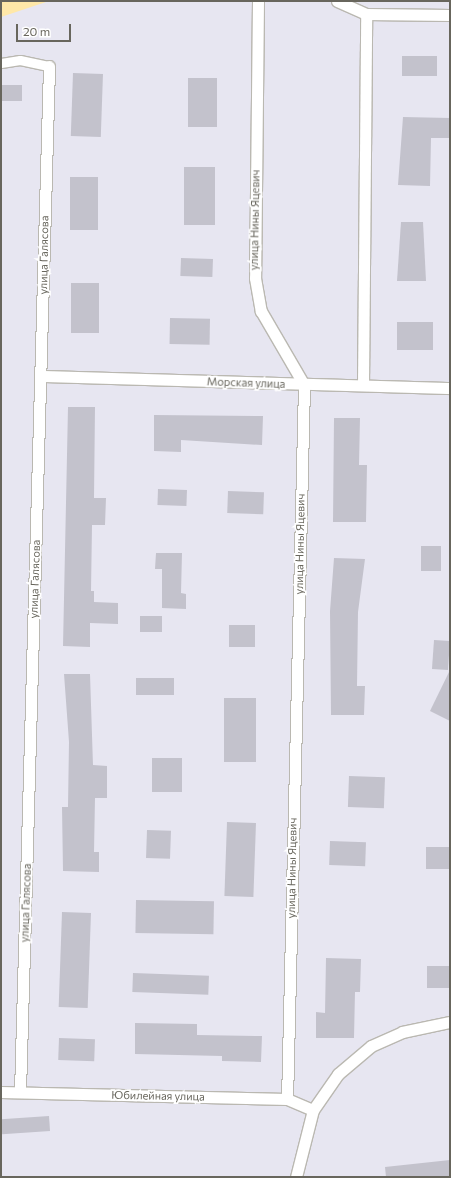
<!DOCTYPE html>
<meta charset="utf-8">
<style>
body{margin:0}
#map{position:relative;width:451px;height:1178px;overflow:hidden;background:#e7e6f1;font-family:Commissioner,sans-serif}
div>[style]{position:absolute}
.water>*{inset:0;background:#ffe8a8}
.building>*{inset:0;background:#c3c2cc;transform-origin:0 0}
.roads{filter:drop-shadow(1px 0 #bab8b1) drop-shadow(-1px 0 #bab8b1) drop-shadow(0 1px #bab8b1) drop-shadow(0 -1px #bab8b1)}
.service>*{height:9px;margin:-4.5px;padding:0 4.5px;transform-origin:4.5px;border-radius:4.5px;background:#fff}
.minor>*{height:11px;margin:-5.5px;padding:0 5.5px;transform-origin:5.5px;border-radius:5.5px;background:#fff}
span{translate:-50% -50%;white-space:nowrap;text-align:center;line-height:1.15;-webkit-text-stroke:3.5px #fff;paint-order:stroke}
.street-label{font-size:11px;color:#68665d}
.frame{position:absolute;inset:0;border:2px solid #68665d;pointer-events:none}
.scale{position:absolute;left:16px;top:24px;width:55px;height:18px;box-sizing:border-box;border:2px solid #68665d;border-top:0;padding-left:5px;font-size:12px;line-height:14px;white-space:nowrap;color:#68665d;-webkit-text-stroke:3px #fff;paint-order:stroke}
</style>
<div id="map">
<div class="water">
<i style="clip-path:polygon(1px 1px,49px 1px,1px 17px)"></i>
</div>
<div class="building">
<i style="left:402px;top:56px;width:35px;height:20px"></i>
<i style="left:73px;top:73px;width:30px;height:63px;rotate:2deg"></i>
<i style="left:188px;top:78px;width:29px;height:49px"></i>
<i style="left:1px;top:85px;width:21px;height:16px"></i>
<i style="clip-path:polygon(403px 117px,450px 118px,450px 138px,431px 138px,430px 186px,398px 185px)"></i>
<i style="left:184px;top:167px;width:31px;height:58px"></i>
<i style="left:70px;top:177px;width:28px;height:53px"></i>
<i style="clip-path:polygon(401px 222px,423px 222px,426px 281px,397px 281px)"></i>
<i style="left:181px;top:258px;width:32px;height:18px;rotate:2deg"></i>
<i style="left:71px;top:283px;width:28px;height:50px"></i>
<i style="left:170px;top:318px;width:40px;height:26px;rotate:1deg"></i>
<i style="left:397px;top:322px;width:36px;height:28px"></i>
<i style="clip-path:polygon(68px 407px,95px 407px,94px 498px,106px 498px,105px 525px,92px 525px,91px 591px,94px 591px,94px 602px,118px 603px,118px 624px,90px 623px,90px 647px,63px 646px)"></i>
<i style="clip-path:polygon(154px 415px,263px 416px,262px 445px,181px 440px,181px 452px,154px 451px)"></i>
<i style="clip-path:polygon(334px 418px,360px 418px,359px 465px,367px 465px,366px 522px,333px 522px)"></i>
<i style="left:158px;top:489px;width:29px;height:16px;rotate:2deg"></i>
<i style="left:228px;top:491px;width:36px;height:22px;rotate:2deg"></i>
<i style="left:421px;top:546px;width:20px;height:25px"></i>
<i style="clip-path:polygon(156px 553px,182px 553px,181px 593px,186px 594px,186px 609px,162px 608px,162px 569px,155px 569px)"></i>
<i style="clip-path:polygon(334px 558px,365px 559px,358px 612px,357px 686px,365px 686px,364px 715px,331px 715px,330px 611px)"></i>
<i style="left:140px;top:616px;width:22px;height:16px"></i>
<i style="left:229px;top:625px;width:26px;height:22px"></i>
<i style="left:434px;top:640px;width:16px;height:29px;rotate:4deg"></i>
<i style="clip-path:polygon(450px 670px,450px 721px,430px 711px)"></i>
<i style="clip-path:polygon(64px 674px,90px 674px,93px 765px,107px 766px,107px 798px,95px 798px,94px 852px,99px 852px,99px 872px,63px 871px,62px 807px,68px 807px,69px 742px)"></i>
<i style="left:136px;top:678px;width:38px;height:17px"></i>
<i style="left:224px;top:698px;width:32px;height:64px"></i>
<i style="left:152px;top:758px;width:30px;height:34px"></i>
<i style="left:349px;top:776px;width:36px;height:31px;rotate:2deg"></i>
<i style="left:227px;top:822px;width:29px;height:74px;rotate:2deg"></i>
<i style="left:147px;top:830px;width:24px;height:28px;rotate:2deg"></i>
<i style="left:330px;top:841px;width:36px;height:24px;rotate:2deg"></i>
<i style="left:426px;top:847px;width:24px;height:22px"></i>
<i style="left:136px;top:900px;width:78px;height:33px;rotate:1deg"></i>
<i style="left:62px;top:912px;width:29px;height:95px;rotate:2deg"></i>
<i style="clip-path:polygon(326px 958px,361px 959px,360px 992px,355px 992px,354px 1038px,316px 1038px,316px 1012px,325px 1013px)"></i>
<i style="left:427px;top:966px;width:23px;height:22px"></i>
<i style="left:133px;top:973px;width:76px;height:19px;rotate:2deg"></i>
<i style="clip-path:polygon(135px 1023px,197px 1024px,197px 1035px,262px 1036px,261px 1062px,222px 1061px,222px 1056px,135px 1054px)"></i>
<i style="left:59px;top:1038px;width:36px;height:22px;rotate:2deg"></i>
<i style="left:49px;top:1116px;width:15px;height:48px;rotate:86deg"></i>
<i style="clip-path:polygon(450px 1160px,450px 1177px,386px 1177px,385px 1167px)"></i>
</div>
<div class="roads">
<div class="service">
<i style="left:1px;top:63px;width:19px;rotate:-9deg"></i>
<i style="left:20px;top:60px;width:30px;rotate:12deg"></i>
</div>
<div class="minor">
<i style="left:258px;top:1px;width:277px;rotate:90.6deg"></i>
<i style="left:255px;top:278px;width:34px;rotate:80deg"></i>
<i style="left:261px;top:311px;width:86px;rotate:59.8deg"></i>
<i style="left:304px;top:385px;width:714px;rotate:91.36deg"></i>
<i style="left:337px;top:1px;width:32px;rotate:24deg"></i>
<i style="left:366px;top:14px;width:84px;rotate:0.7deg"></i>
<i style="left:41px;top:376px;width:409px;rotate:1.7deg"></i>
<i style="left:363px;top:384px;width:370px;rotate:-89.5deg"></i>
<i style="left:1px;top:1092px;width:286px;rotate:1.4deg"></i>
<i style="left:287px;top:1099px;width:28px;rotate:23deg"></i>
<i style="left:20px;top:1092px;width:1026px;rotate:-88.38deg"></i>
<i style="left:296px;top:1177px;width:69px;rotate:-75.8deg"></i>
<i style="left:313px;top:1110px;width:44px;rotate:-55.2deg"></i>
<i style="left:338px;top:1074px;width:43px;rotate:-40.3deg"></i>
<i style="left:371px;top:1046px;width:34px;rotate:-24deg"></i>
<i style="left:402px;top:1032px;width:49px;rotate:-11.8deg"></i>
</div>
</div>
<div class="street-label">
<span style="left:255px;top:220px;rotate:-89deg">улица Нины Яцевич</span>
<span style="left:44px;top:255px;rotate:-89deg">улица Галясова</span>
<span style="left:246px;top:383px;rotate:2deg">Морская улица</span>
<span style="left:300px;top:544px;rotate:-89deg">улица Нины Яцевич</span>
<span style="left:35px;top:579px;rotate:-88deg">улица Галясова</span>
<span style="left:292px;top:868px;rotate:-89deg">улица Нины Яцевич</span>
<span style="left:26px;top:903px;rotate:-88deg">улица Галясова</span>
<span style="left:158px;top:1096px;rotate:1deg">Юбилейная улица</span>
</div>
<div class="frame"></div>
<div class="scale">20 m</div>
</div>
